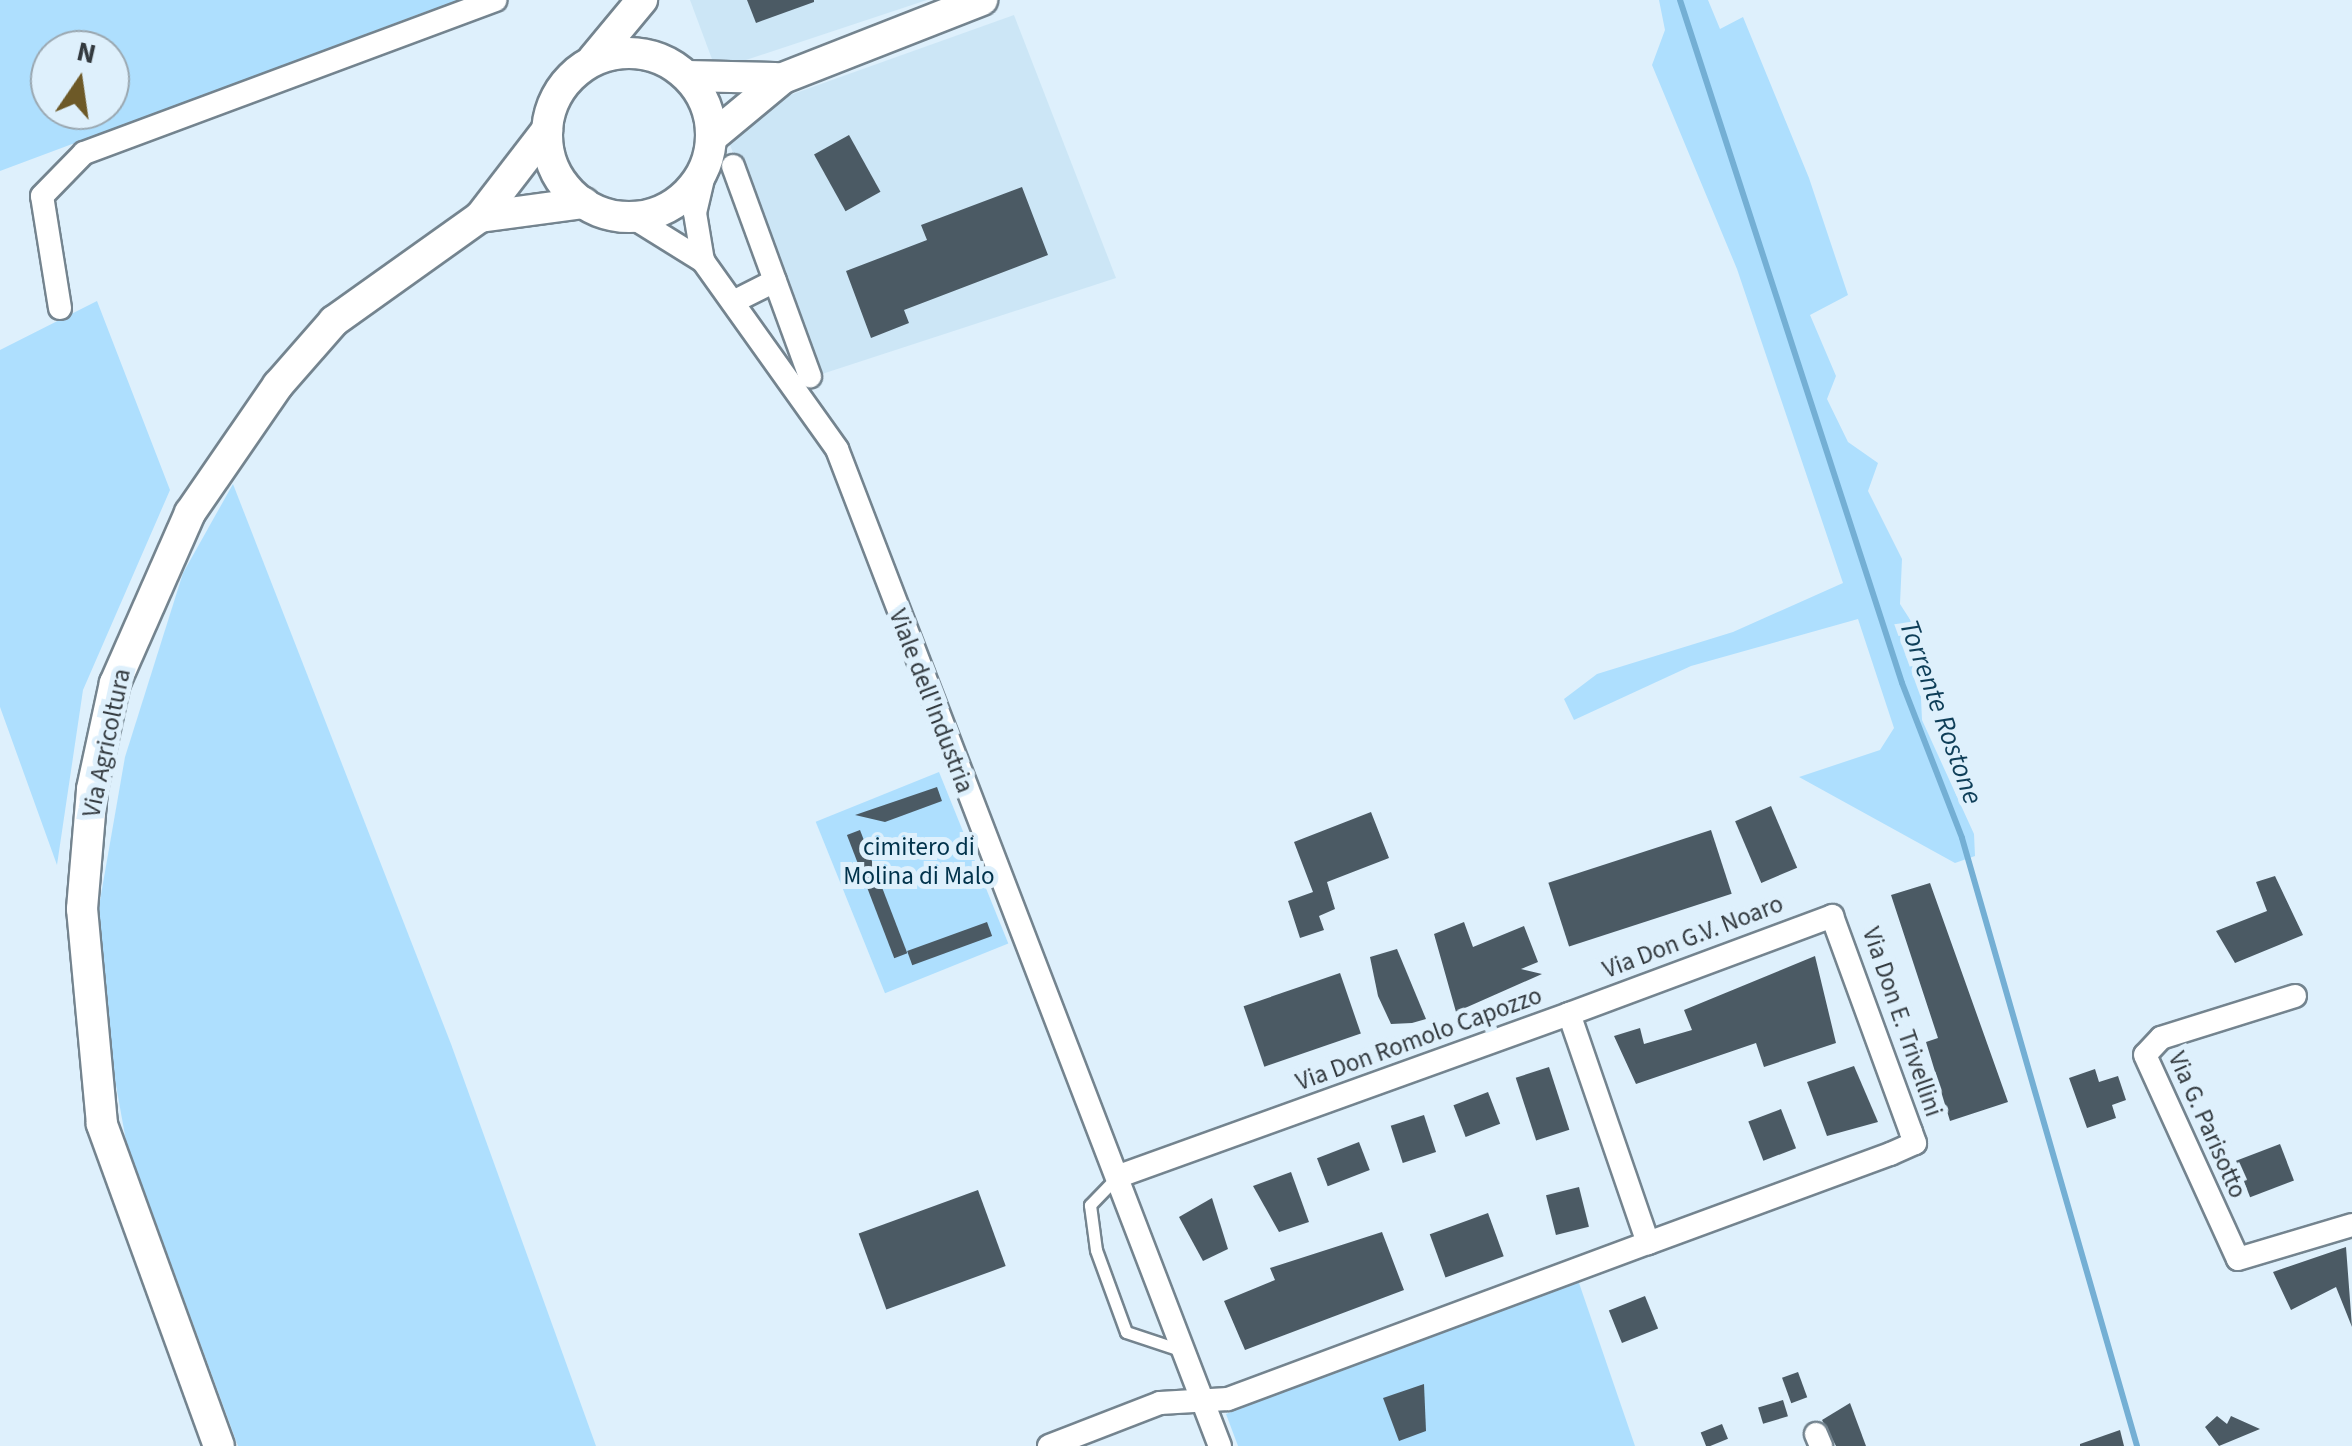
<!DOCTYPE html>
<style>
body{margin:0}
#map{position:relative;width:2352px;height:1446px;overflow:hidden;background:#def0fc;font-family:"Source Sans 3",sans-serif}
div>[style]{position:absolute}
.built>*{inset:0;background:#cce6f6}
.green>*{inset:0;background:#aedffe;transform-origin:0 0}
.stream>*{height:6px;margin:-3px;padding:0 3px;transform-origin:3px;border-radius:3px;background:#74afd4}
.building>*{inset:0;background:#4b5a64;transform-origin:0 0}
.roads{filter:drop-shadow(2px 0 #74848f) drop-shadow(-2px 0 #74848f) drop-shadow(0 2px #74848f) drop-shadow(0 -2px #74848f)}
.lane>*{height:11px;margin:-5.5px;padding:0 5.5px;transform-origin:5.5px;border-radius:5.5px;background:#fff}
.street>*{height:22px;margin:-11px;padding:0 11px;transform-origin:11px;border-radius:11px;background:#fff}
.secondary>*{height:30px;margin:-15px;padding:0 15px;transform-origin:15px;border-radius:15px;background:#fff}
.secondary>.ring{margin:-15px;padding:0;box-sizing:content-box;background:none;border:30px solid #fff;border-radius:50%}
span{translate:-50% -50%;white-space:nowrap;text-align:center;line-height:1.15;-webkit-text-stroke:10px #def0fc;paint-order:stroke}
.street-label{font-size:25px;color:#333a3f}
.park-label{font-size:25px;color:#00324b}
.water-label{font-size:28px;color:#0e3e58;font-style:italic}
.north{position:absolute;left:30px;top:30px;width:100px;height:100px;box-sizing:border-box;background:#def0fc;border:2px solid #9aa7b0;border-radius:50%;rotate:13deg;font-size:28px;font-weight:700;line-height:40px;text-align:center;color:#333a3f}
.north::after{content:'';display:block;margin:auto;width:35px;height:45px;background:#6d5927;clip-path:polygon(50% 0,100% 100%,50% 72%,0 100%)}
</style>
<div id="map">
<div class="built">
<i style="clip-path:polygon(690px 0,927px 0,716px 70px)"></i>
<i style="clip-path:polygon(1014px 15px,1116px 278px,822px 374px,728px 140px,745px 111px)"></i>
</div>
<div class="green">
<i style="clip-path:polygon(evenodd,0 0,475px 0,476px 2px,430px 10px,0 171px,0 0,50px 50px,110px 50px,110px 110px,50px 110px,50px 50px)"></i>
<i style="clip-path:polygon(1659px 0,1708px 0,1720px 29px,1743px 17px,1809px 178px,1848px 295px,1810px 315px,1836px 376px,1827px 399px,1848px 442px,1878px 463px,1868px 491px,1902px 559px,1900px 604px,1918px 632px,1922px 720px,1974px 834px,1975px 856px,1955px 863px,1799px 777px,1880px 750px,1894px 728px,1858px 619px,1691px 666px,1574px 720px,1564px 699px,1597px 674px,1733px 632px,1843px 583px,1737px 269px,1652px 65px,1665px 30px)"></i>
<i style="clip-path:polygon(97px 301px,170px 490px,83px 690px,57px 865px,0 707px,0 350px)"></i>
<i style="clip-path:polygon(233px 484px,451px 1044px,596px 1446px,238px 1446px,126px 1141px,100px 996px,98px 912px,125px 757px,183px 573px)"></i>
<i style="left:939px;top:772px;width:185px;height:133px;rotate:68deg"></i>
<i style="clip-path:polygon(1578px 1280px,1635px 1446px,1238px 1446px,1226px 1414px)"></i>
</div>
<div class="stream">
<i style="left:1680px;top:0;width:718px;rotate:71.99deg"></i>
<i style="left:1902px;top:683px;width:166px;rotate:68.8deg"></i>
<i style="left:1962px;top:838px;width:633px;rotate:73.94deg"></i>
</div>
<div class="building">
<i style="clip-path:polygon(747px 0,814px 0,814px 2px,756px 23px)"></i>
<i style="left:849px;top:135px;width:65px;height:40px;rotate:61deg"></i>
<i style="clip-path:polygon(1022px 187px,1048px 255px,904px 310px,909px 323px,871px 338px,846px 271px,927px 240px,921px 225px)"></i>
<i style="clip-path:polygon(937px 787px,942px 801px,885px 822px,855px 815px)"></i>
<i style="left:1771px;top:806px;width:67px;height:39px;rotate:67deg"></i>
<i style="clip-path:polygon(1371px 812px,1389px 858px,1327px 882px,1335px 909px,1319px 916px,1324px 930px,1300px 938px,1288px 901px,1313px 892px,1294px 842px)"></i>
<i style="left:860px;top:830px;width:132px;height:14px;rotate:69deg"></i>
<i style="left:1711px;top:830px;width:67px;height:171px;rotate:72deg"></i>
<i style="clip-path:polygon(2275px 876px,2303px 935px,2235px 963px,2216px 931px,2267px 911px,2256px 882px)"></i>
<i style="clip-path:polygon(1930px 883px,2008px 1102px,1950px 1121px,1926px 1042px,1938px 1038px,1891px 895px)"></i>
<i style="left:987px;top:922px;width:15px;height:85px;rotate:70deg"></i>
<i style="clip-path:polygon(1464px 922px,1473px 947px,1524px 926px,1538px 962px,1521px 969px,1542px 974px,1456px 1012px,1434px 934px)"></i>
<i style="clip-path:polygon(1397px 949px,1426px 1019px,1412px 1023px,1391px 1024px,1378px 996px,1370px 957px)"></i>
<i style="clip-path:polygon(1815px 956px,1836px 1043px,1764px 1067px,1756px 1043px,1636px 1084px,1614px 1036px,1640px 1028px,1644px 1044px,1692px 1030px,1684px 1010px)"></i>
<i style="left:1340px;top:973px;width:64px;height:102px;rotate:71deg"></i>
<i style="clip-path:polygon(1854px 1066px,1878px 1122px,1827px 1136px,1807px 1082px)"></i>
<i style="left:1549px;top:1067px;width:66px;height:35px;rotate:72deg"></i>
<i style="clip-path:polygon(2095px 1069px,2099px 1082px,2118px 1076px,2126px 1100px,2112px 1105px,2116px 1118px,2087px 1128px,2069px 1078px)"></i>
<i style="left:1488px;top:1092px;width:34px;height:37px;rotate:69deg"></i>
<i style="left:1781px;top:1109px;width:42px;height:35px;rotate:69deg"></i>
<i style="left:1424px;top:1115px;width:39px;height:35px;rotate:72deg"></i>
<i style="left:1359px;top:1142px;width:30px;height:45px;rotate:69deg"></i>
<i style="left:2280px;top:1144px;width:39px;height:47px;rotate:69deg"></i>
<i style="clip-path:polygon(1291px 1172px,1309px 1222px,1279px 1232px,1253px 1186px)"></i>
<i style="left:1579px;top:1187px;width:41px;height:34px;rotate:76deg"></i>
<i style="left:978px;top:1190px;width:81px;height:127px;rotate:70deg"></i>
<i style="clip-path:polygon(1212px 1198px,1228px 1249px,1203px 1261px,1179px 1217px)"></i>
<i style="left:1488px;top:1213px;width:46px;height:62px;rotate:70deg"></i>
<i style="clip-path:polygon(1382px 1232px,1404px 1290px,1245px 1350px,1224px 1301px,1275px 1280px,1270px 1268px)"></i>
<i style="clip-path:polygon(2346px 1247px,2352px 1327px,2336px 1287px,2291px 1310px,2273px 1272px)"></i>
<i style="left:1645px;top:1296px;width:35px;height:39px;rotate:68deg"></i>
<i style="left:1798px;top:1372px;width:27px;height:17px;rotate:70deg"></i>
<i style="clip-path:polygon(1424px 1384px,1426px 1431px,1399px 1441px,1383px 1398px)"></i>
<i style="left:1783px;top:1400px;width:17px;height:26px;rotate:73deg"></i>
<i style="clip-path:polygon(1850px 1403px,1866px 1446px,1836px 1446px,1822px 1420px)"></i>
<i style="clip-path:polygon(2217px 1416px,2227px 1424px,2231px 1416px,2260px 1429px,2219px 1446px,2205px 1427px)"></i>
<i style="left:1722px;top:1424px;width:16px;height:23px;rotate:68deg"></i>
<i style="clip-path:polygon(2120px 1430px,2124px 1446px,2080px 1446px,2080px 1444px)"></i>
</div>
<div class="roads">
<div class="lane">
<i style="left:1117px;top:1177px;width:39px;rotate:134deg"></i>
<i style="left:1090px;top:1205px;width:45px;rotate:82.4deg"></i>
<i style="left:1096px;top:1250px;width:87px;rotate:69.9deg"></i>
<i style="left:1126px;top:1332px;width:54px;rotate:18.4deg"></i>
</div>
<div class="street">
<i style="left:733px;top:166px;width:224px;rotate:69.9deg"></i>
<i style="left:632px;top:217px;width:84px;rotate:31.8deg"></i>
<i style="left:703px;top:261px;width:231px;rotate:54.5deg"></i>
<i style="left:837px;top:449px;width:1068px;rotate:68.99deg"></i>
<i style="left:703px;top:261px;width:49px;rotate:-99.5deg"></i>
<i style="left:695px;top:213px;width:48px;rotate:-76.8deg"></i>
<i style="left:733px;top:302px;width:47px;rotate:-26.6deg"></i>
<i style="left:60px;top:308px;width:113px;rotate:-99.1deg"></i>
<i style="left:42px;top:196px;width:60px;rotate:-45.7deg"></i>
<i style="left:84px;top:153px;width:439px;rotate:-20.4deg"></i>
<i style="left:2295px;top:996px;width:140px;rotate:162.6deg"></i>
<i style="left:2161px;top:1038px;width:23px;rotate:133deg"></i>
<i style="left:2145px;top:1055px;width:224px;rotate:65.5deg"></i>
<i style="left:2238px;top:1259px;width:119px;rotate:-16.6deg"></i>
<i style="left:1569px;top:1014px;width:281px;rotate:-20.4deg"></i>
<i style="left:1832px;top:916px;width:230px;rotate:69.9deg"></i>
<i style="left:1911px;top:1132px;width:12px;rotate:70deg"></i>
<i style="left:1915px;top:1143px;width:27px;rotate:156deg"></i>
<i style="left:1890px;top:1154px;width:258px;rotate:159.8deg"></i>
<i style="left:1816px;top:1434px;width:13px;rotate:67deg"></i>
<i style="left:1049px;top:1446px;width:119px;rotate:-21.2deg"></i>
<i style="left:1160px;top:1403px;width:68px;rotate:-3.4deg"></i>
<i style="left:1228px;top:1399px;width:448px;rotate:-20.4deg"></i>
<i style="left:1648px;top:1243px;width:242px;rotate:-109deg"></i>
<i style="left:1569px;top:1014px;width:480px;rotate:160.2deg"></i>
</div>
<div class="secondary">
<i class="ring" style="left:547px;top:53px;width:134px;height:134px"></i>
<i style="left:593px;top:59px;width:77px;rotate:-50.3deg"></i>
<i style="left:687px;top:76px;width:88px;rotate:1.3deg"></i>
<i style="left:712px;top:137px;width:92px;rotate:-39.7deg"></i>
<i style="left:783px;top:78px;width:214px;rotate:-21.4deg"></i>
<i style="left:480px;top:217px;width:105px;rotate:-7.7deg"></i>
<i style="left:219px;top:1446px;width:343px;rotate:-110deg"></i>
<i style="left:102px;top:1124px;width:216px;rotate:-95.3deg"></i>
<i style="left:82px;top:909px;width:120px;rotate:-85.2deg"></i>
<i style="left:92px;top:789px;width:108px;rotate:-77.8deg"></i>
<i style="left:115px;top:683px;width:186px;rotate:-66.2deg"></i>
<i style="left:190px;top:513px;width:155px;rotate:-55.5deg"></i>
<i style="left:278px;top:385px;width:85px;rotate:-48.8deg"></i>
<i style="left:334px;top:321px;width:179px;rotate:-35.5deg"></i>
<i style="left:480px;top:217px;width:110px;rotate:-52.4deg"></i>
</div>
</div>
<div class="street-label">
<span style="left:931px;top:701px;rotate:69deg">Viale dell'Industria</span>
<span style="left:107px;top:743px;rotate:-78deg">Via Agricoltura</span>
<span style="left:1693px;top:937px;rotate:-21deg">Via Don G.V. Noaro</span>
<span style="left:1902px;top:1022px;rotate:71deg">Via Don E. Trivellini</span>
<span style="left:1419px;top:1039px;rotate:-20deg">Via Don Romolo Capozzo</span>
<span style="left:2207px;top:1125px;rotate:66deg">Via G. Parisotto</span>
</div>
<div class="park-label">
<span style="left:919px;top:862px">cimitero di<br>Molina di Malo</span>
</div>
<div class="water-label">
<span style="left:1941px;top:712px;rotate:70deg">Torrente Rostone</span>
</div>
<div class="north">N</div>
</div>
